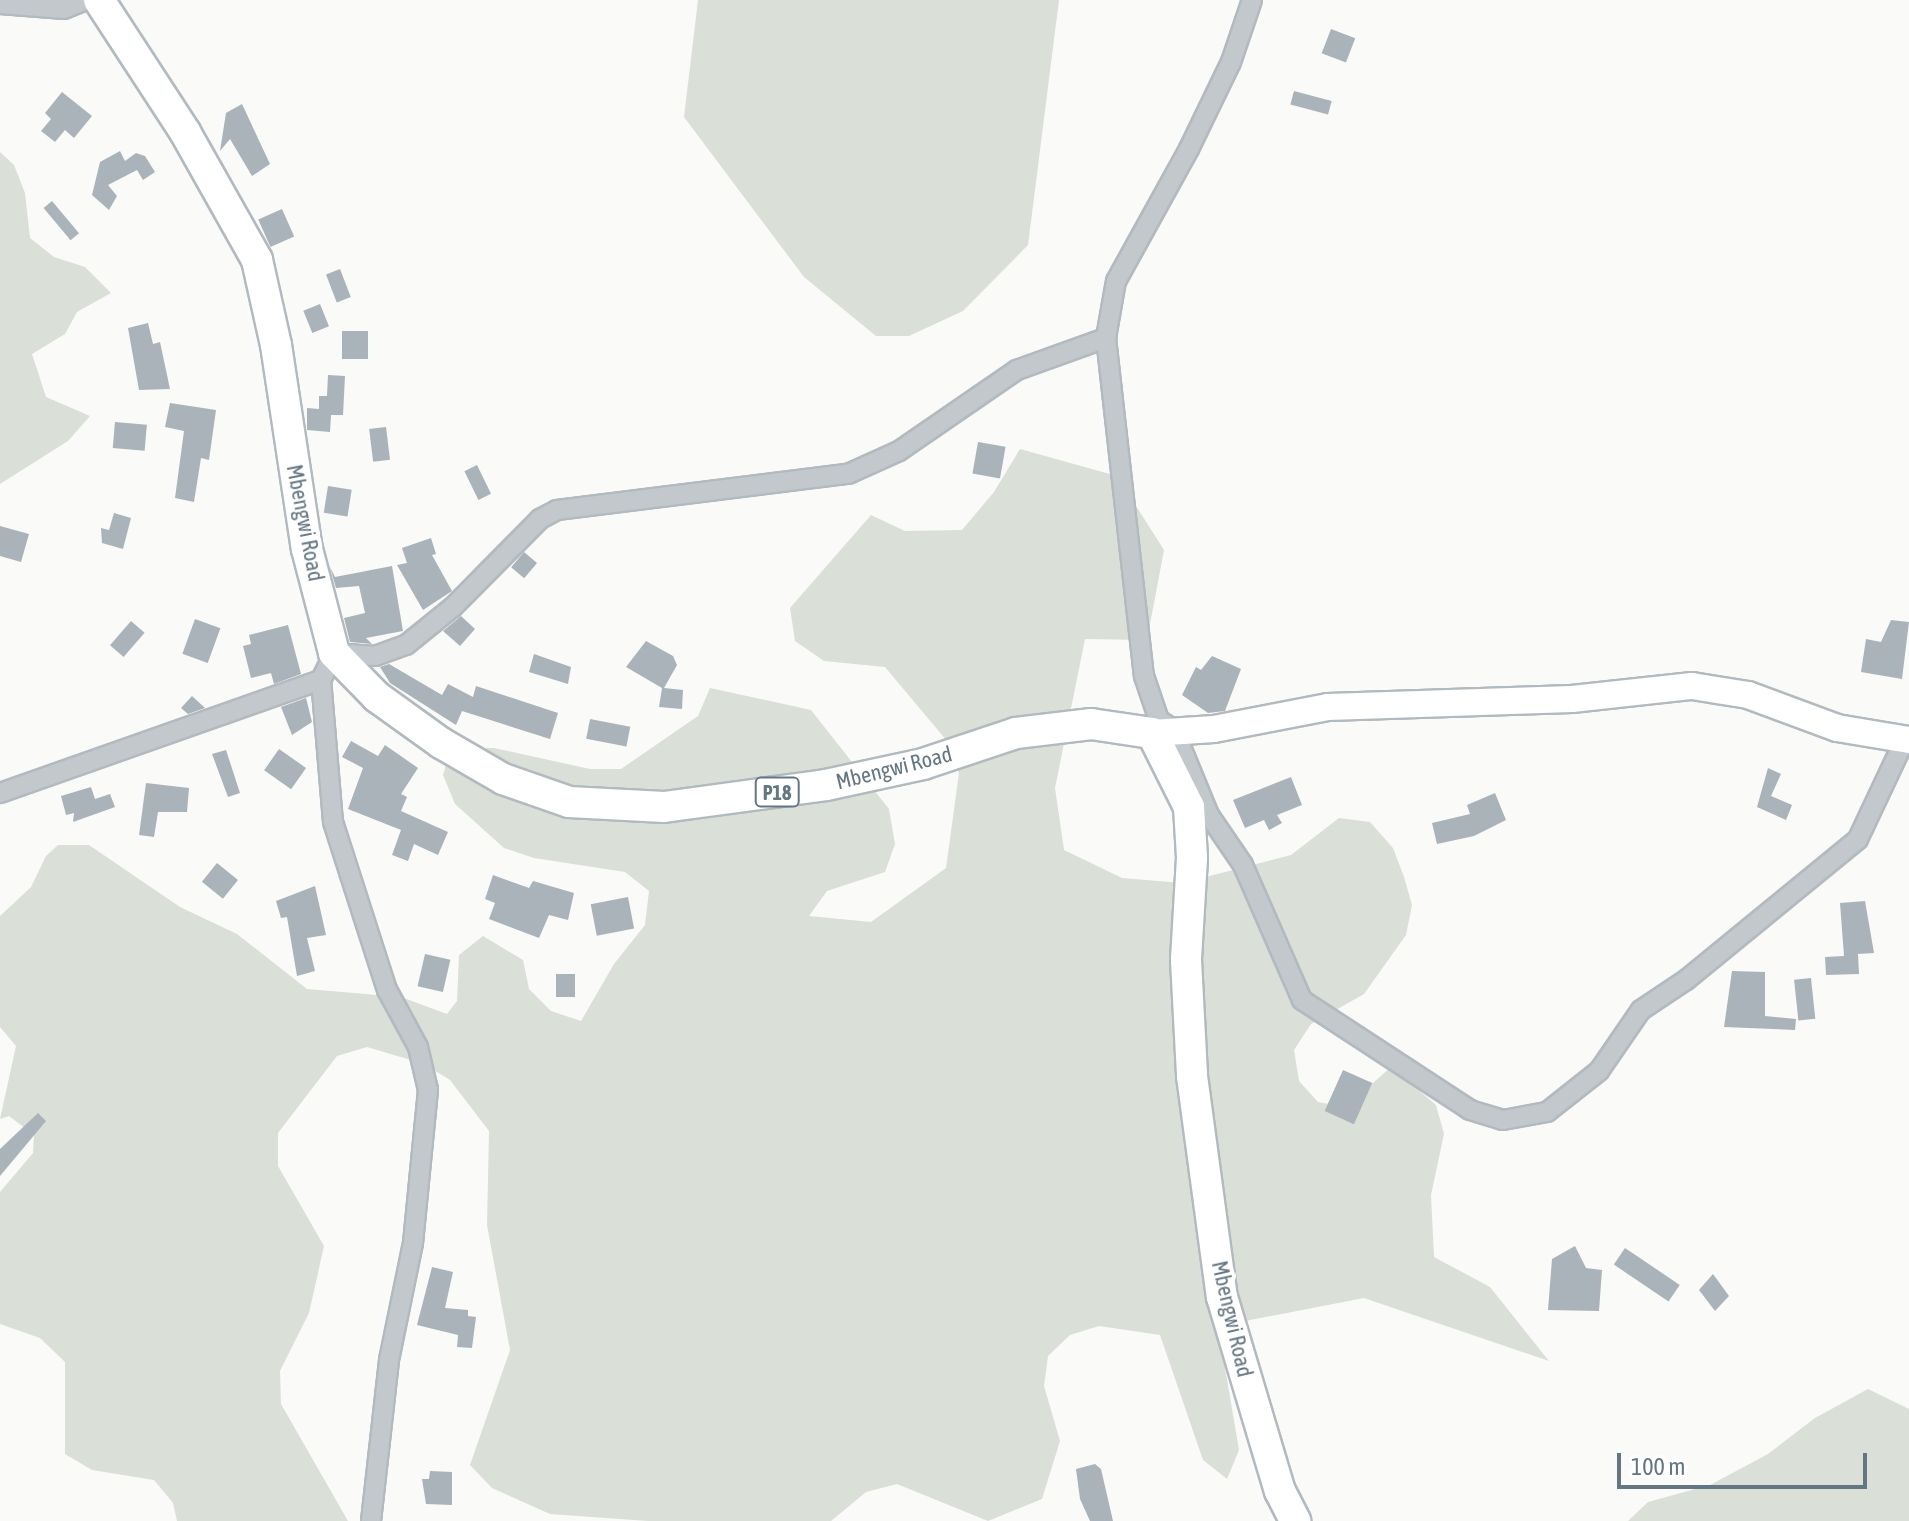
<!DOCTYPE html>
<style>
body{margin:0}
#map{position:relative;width:1909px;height:1521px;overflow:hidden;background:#fafaf8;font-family:"Asap Condensed",sans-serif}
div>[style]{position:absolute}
.green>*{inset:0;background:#dadfd7}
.building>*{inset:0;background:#aab3b9;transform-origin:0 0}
.roads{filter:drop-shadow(2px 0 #b3babf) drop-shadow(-2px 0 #b3babf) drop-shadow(0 2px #b3babf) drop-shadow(0 -2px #b3babf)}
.street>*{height:18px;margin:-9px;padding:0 9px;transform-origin:9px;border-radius:9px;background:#c3c8cc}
.secondary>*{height:26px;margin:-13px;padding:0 13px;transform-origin:13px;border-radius:13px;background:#fff}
.primary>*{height:30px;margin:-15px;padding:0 15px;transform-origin:15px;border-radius:15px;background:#fff}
span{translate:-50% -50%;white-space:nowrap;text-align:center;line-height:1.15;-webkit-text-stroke:8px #fff;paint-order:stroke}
.shield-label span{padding:2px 6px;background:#fff;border:2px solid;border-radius:6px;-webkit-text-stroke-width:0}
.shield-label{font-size:20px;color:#657683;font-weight:700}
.street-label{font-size:22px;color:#657683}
.scale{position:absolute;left:1617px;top:1453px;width:250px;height:36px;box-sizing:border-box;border:4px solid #657683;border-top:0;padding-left:10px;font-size:24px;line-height:28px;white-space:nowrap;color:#657683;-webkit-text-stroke:6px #fff;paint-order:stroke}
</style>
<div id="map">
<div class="green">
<i style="clip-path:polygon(698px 0,1059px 0,1028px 245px,963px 311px,909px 336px,876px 336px,804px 277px,684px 117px)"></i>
<i style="clip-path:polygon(0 152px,14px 165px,25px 193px,30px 238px,54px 257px,85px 267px,111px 293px,77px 312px,65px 334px,32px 354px,46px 397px,90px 416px,68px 441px,0 484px)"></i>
<i style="clip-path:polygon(1020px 449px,1117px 476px,1164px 550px,1147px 640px,1085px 639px,1055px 788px,1064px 850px,1122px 878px,1182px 883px,1291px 855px,1339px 818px,1370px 822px,1393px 848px,1404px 877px,1412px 905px,1406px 935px,1364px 994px,1311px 1024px,1294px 1050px,1299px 1081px,1318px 1102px,1346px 1107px,1391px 1067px,1436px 1105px,1444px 1134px,1431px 1195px,1434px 1257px,1490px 1287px,1549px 1361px,1364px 1298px,1245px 1321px,1220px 1338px,1239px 1450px,1227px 1479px,1203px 1460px,1160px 1335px,1099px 1326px,1070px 1335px,1048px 1356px,1044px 1386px,1060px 1441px,1042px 1499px,988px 1521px,897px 1484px,866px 1492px,831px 1521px,648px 1521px,550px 1514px,492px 1488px,470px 1465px,510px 1350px,487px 1225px,489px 1131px,450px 1080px,424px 1064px,367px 1047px,337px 1056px,278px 1133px,278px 1166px,324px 1246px,309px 1313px,280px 1371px,281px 1404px,348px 1521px,177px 1521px,173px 1503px,154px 1480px,92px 1470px,65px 1454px,65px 1362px,40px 1338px,0 1324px,0 1192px,33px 1153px,34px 1135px,9px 1116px,0 1119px,16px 1046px,0 1027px,0 916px,31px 887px,46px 856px,58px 845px,89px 845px,180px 907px,237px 934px,307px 989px,401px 997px,447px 1014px,457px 1001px,459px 955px,483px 936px,523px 960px,529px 989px,551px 1011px,581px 1021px,614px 964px,645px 925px,649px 891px,625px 872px,534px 858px,504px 848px,455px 804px,443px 775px,448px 758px,460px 748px,494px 748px,590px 769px,621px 769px,698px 716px,710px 688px,811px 710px,889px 809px,895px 844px,885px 872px,827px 891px,809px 916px,871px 922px,946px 868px,959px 773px,947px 741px,885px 667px,824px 661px,795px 641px,790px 608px,871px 515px,905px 531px,962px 530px,994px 492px)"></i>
<i style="clip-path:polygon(1868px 1389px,1909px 1409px,1909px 1521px,1628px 1521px,1648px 1502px,1710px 1485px,1768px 1454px,1815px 1418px)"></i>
</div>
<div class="building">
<i style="left:1331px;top:29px;width:26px;height:26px;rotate:21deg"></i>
<i style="left:1294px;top:91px;width:39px;height:14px;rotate:15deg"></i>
<i style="clip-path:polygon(62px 92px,92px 116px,74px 138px,65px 130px,55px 142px,41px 131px,51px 119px,45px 113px)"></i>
<i style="clip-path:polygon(242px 104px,270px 164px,252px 176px,230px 139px,220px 151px,226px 113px)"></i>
<i style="clip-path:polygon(120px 151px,125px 161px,136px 153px,145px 156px,155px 172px,143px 180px,137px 170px,108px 185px,117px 196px,109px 210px,92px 195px,100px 162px)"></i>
<i style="left:52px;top:201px;width:42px;height:11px;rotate:50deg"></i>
<i style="left:282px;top:209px;width:30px;height:26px;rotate:66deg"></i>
<i style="left:340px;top:269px;width:30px;height:15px;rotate:69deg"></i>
<i style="left:320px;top:304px;width:24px;height:18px;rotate:68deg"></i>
<i style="clip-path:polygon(148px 323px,153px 344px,160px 342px,170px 389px,139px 390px,128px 328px)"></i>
<i style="left:368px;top:331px;width:28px;height:26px;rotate:90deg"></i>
<i style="clip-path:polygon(328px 375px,345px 376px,343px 415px,331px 415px,330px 432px,307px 430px,307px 408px,319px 409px,319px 396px,327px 396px)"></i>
<i style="clip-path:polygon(170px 403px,216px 410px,209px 460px,201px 458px,194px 502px,175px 498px,184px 431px,165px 427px)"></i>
<i style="left:115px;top:422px;width:32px;height:26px;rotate:5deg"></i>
<i style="left:386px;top:427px;width:33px;height:17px;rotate:83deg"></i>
<i style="left:978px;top:442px;width:28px;height:32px;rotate:10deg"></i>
<i style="left:477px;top:465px;width:32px;height:14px;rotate:64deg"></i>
<i style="left:328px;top:486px;width:24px;height:27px;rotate:9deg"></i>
<i style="clip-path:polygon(114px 513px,131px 518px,123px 549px,102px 543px,101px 528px,109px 530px)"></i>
<i style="clip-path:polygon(0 526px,29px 534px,21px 562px,0 556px)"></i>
<i style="clip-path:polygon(431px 538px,436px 554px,432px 555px,452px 591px,423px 610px,397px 565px,407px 563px,402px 548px)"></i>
<i style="left:524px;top:552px;width:17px;height:20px;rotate:40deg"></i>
<i style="clip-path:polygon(392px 566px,403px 631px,366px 638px,372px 644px,350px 642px,344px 618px,365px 613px,359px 586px,336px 588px,330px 567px,335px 577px)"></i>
<i style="clip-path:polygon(461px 616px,475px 629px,460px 646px,443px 631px)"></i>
<i style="left:195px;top:619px;width:27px;height:37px;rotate:20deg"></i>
<i style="clip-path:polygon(1891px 620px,1909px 622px,1902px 679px,1861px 672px,1866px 639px,1881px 642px)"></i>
<i style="left:131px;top:621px;width:18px;height:32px;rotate:41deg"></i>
<i style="clip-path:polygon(288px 625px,301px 674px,274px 684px,271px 673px,251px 678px,243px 646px,251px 644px,249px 635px)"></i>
<i style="clip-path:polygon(646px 641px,673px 656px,677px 665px,664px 688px,683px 690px,682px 709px,659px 707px,662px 688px,626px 667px)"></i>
<i style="clip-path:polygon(534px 654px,571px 667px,568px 684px,529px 672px)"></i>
<i style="clip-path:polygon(1212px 656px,1241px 669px,1225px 711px,1208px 713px,1182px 695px,1196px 667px,1201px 670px)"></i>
<i style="clip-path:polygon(389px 664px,442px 695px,448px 684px,473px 697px,476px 686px,558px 713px,550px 739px,462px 711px,456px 725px,390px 683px,380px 667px)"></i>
<i style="clip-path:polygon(192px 696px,205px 708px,188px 714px,181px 708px)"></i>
<i style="clip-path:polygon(306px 698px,312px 722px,292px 735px,281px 707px)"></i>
<i style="left:590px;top:719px;width:41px;height:20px;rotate:11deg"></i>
<i style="clip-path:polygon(351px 741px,378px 756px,385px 745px,418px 768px,401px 794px,407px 797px,401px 811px,448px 832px,438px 855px,414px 844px,408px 861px,392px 855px,401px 830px,348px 809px,363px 768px,342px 757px)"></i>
<i style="left:279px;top:749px;width:33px;height:26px;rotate:35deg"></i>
<i style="clip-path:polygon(226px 750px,240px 793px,228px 797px,212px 754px)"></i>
<i style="clip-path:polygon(1768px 768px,1781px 774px,1771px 796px,1792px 805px,1786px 820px,1757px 807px)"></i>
<i style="clip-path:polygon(1291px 777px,1302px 805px,1277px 815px,1282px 823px,1269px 830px,1264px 820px,1245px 828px,1233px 800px)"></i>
<i style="clip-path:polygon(146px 783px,189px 788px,187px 812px,158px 812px,154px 837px,139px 835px)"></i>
<i style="clip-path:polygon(91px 787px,95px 799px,110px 794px,115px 807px,73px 822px,74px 813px,66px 815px,61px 796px)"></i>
<i style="clip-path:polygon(1495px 793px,1506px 820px,1474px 836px,1437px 844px,1432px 823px,1470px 814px,1467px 805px)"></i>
<i style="left:217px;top:863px;width:27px;height:24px;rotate:39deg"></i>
<i style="clip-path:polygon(493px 875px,529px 888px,533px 881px,574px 893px,568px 920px,549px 915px,539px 938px,489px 919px,495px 903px,485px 899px)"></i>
<i style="clip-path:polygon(315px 886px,326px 935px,307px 938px,315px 971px,297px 976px,287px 917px,281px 918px,276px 901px)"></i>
<i style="left:628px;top:897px;width:32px;height:38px;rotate:79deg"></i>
<i style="clip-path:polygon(1865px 901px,1874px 953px,1858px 954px,1859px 974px,1826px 975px,1825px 957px,1844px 956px,1840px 903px)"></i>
<i style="left:425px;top:954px;width:26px;height:33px;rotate:13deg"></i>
<i style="clip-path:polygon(1732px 971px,1765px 972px,1765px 1016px,1796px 1019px,1795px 1030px,1724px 1027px)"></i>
<i style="left:556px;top:974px;width:19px;height:23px"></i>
<i style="left:1811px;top:978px;width:41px;height:17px;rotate:84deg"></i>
<i style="left:1343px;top:1070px;width:32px;height:45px;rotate:24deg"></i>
<i style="clip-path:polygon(38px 1113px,46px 1121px,0 1176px,0 1149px)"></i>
<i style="clip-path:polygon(1575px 1246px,1586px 1268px,1602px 1270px,1599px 1311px,1548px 1310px,1552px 1259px)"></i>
<i style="left:1625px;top:1248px;width:66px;height:20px;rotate:34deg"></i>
<i style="clip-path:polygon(432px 1267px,453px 1272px,445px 1308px,468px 1310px,468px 1316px,476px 1317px,472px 1348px,457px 1347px,458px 1335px,417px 1325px)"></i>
<i style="clip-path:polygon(1713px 1274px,1729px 1296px,1715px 1311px,1699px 1290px)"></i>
<i style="clip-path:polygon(1095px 1464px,1101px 1469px,1113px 1521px,1090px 1521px,1080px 1499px,1076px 1469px)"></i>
<i style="clip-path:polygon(430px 1471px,452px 1472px,452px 1505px,426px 1504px,422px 1479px,429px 1479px)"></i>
</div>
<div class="roads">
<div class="street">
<i style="left:1252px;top:0;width:65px;rotate:108.7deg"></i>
<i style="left:1231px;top:62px;width:97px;rotate:115.8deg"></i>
<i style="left:1189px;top:149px;width:151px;rotate:118.9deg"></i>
<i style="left:1116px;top:281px;width:58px;rotate:100deg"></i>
<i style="left:1106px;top:338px;width:340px;rotate:83.6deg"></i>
<i style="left:1144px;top:676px;width:46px;rotate:71.2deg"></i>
<i style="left:1159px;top:720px;width:18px;rotate:34deg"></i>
<i style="left:1174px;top:730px;width:92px;rotate:67.6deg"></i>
<i style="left:1209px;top:815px;width:60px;rotate:55.8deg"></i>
<i style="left:1243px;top:865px;width:147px;rotate:66.4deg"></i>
<i style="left:1302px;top:1000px;width:201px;rotate:33.2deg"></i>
<i style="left:1470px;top:1110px;width:34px;rotate:17deg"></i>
<i style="left:1503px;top:1120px;width:45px;rotate:-10.3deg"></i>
<i style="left:1547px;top:1112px;width:66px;rotate:-38.3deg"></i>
<i style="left:1599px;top:1071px;width:74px;rotate:-55.5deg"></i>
<i style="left:1641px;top:1010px;width:54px;rotate:-33.7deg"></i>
<i style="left:1686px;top:980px;width:222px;rotate:-39.3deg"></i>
<i style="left:1858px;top:839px;width:110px;rotate:-64.8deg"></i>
<i style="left:0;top:4px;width:64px;rotate:4.5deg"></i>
<i style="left:64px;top:9px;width:24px;rotate:-22deg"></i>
<i style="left:0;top:793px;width:340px;rotate:-19.4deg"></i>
<i style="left:371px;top:1521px;width:162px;rotate:-83.6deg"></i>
<i style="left:389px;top:1360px;width:119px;rotate:-78.4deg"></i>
<i style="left:413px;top:1243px;width:154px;rotate:-84.4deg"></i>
<i style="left:428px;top:1090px;width:44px;rotate:-103.1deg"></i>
<i style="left:418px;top:1047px;width:65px;rotate:-118.5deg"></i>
<i style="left:387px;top:990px;width:176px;rotate:-107.8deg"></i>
<i style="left:333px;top:822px;width:143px;rotate:-94.8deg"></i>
<i style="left:321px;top:680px;width:30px;rotate:-64deg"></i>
<i style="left:334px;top:653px;width:41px;rotate:4.2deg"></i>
<i style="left:375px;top:656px;width:33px;rotate:-20deg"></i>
<i style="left:406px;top:645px;width:60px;rotate:-39deg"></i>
<i style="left:453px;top:607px;width:124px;rotate:-45.3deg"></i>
<i style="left:540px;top:519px;width:19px;rotate:-28deg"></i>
<i style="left:557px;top:510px;width:293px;rotate:-7.1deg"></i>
<i style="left:848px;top:474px;width:56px;rotate:-24.3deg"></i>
<i style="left:899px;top:451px;width:143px;rotate:-34.5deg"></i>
<i style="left:1017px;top:370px;width:95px;rotate:-19.8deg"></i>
</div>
<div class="secondary">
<i style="left:1152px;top:733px;width:62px;rotate:-3.7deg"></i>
<i style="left:1214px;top:729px;width:116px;rotate:-10.9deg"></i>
<i style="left:1328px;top:707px;width:244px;rotate:-1.9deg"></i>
<i style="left:1572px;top:699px;width:121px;rotate:-6.2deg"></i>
<i style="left:1692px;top:686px;width:57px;rotate:9.1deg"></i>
<i style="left:1748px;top:695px;width:95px;rotate:20.3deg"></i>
<i style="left:1837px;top:728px;width:73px;rotate:9.5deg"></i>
</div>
<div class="primary">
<i style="left:99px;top:0;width:158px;rotate:56.9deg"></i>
<i style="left:185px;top:132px;width:147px;rotate:60.6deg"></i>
<i style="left:257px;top:260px;width:87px;rotate:77.4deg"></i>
<i style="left:276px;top:345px;width:206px;rotate:81.4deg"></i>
<i style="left:307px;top:549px;width:107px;rotate:75.4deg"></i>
<i style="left:334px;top:653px;width:62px;rotate:45.7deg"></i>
<i style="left:377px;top:697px;width:79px;rotate:35.7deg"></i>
<i style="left:441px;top:743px;width:72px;rotate:30.1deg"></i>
<i style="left:503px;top:779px;width:70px;rotate:19.2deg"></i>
<i style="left:569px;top:802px;width:95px;rotate:3deg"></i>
<i style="left:664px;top:807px;width:163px;rotate:-7.7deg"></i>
<i style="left:826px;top:785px;width:99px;rotate:-12.2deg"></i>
<i style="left:923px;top:764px;width:98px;rotate:-18.4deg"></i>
<i style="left:1016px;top:733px;width:76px;rotate:-6.8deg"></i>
<i style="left:1091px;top:724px;width:62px;rotate:8.4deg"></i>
<i style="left:1152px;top:733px;width:83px;rotate:63.4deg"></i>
<i style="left:1189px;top:807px;width:51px;rotate:86.6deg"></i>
<i style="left:1192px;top:858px;width:102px;rotate:93.4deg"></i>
<i style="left:1186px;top:960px;width:116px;rotate:87deg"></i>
<i style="left:1192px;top:1076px;width:223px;rotate:82.3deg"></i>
<i style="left:1222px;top:1297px;width:202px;rotate:73.4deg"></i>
<i style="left:1280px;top:1491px;width:34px;rotate:63deg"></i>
</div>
</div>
<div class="shield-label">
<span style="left:777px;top:792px">P18</span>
</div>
<div class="street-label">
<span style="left:305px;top:523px;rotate:79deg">Mbengwi Road</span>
<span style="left:894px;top:768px;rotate:-14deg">Mbengwi Road</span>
<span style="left:1232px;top:1319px;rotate:77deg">Mbengwi Road</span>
</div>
<div class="scale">100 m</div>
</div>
